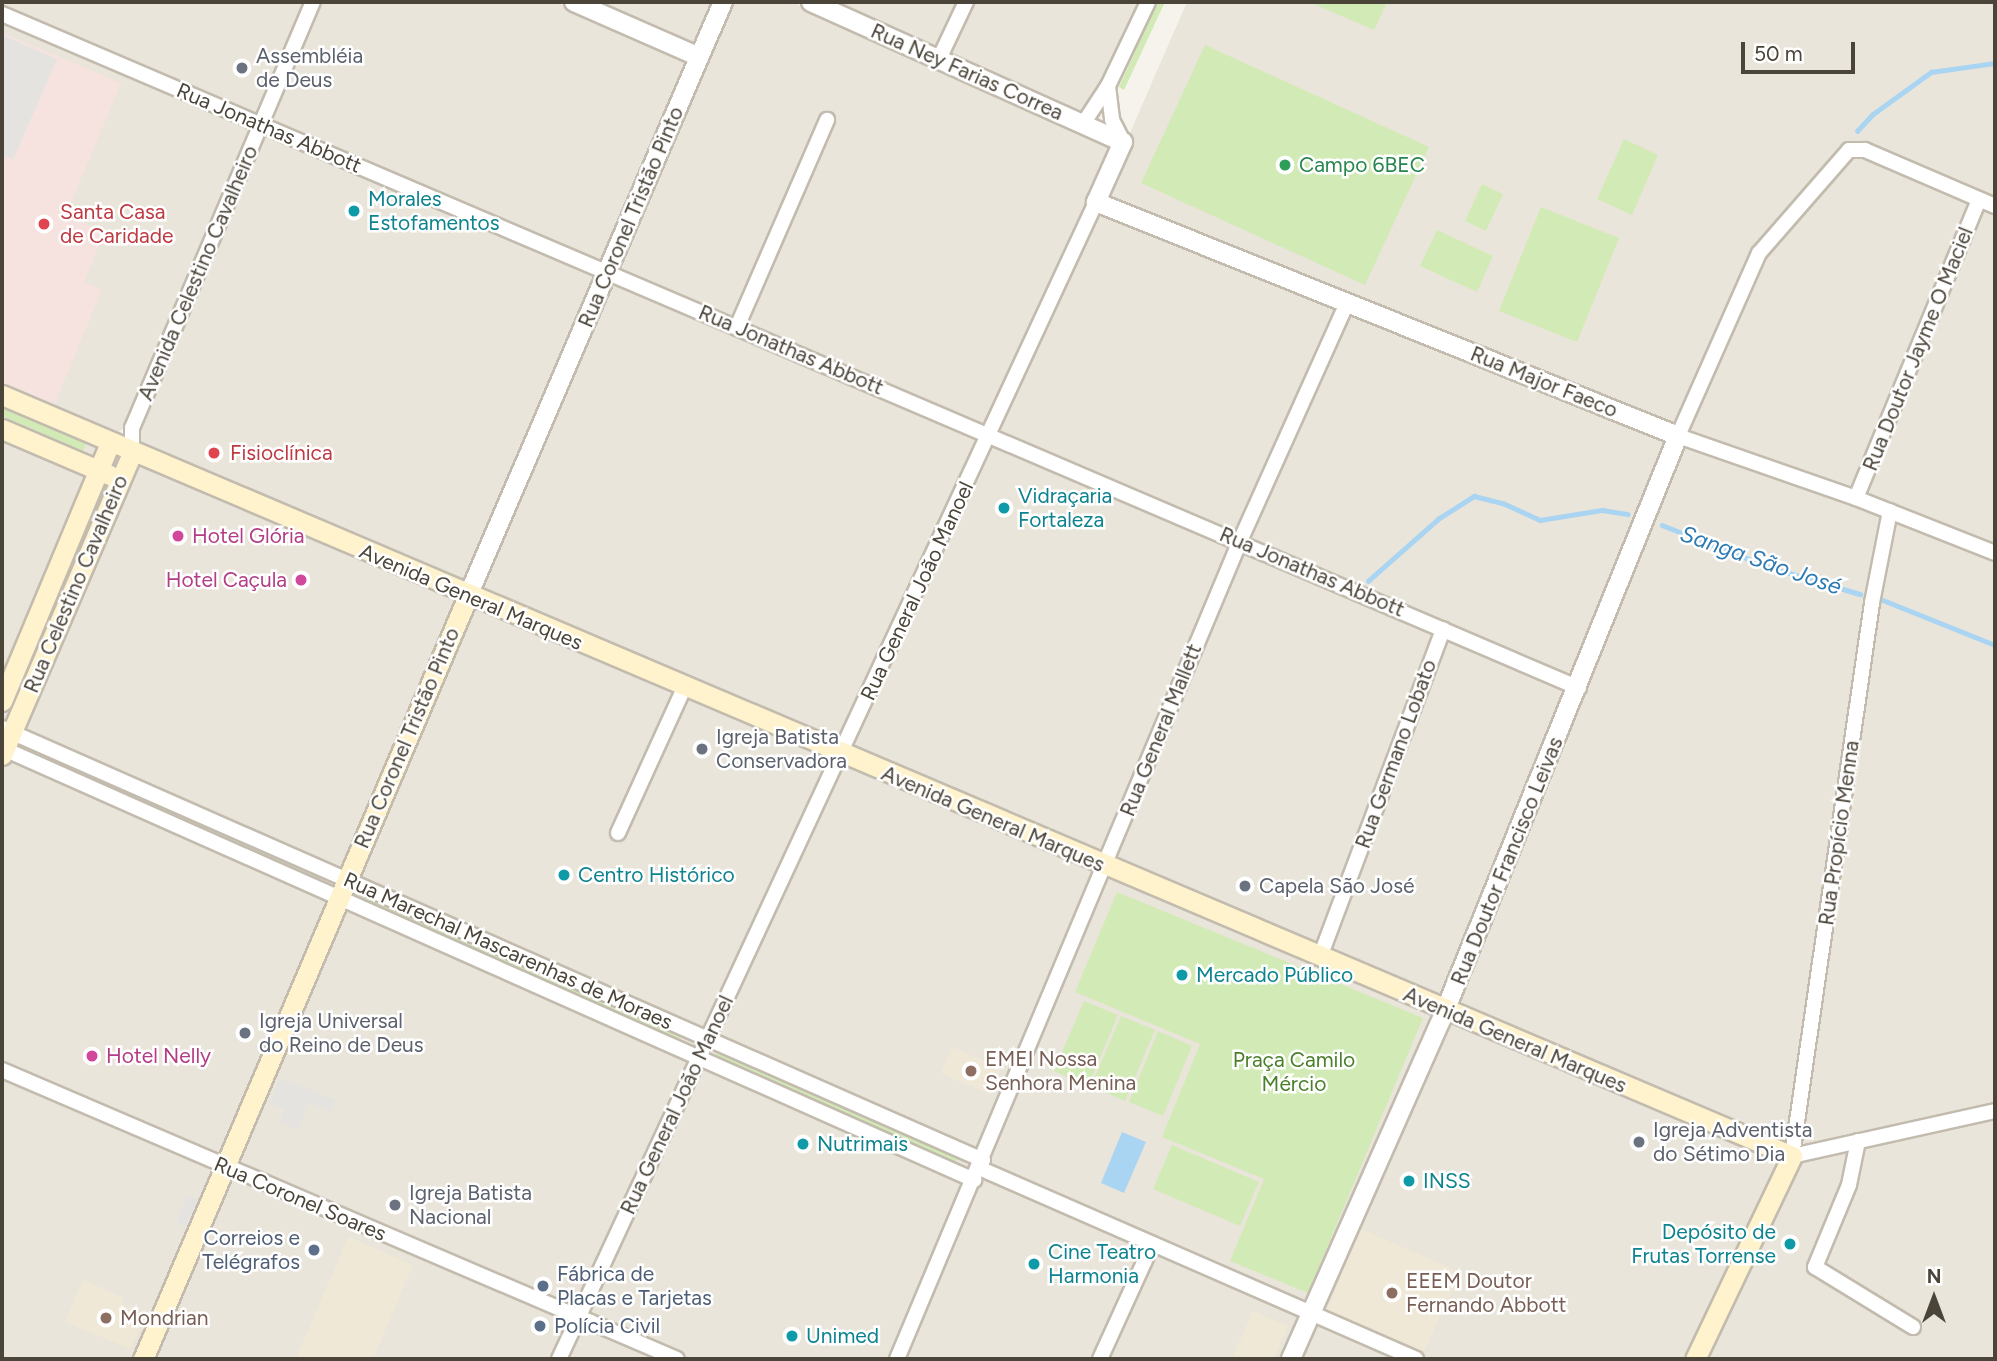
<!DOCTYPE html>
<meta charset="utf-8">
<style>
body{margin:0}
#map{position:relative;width:1997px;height:1361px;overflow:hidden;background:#f6f3ec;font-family:Figtree,sans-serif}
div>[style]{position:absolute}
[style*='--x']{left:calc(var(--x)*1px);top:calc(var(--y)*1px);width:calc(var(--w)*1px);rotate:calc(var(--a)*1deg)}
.residential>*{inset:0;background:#eae5da}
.education>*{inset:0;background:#efe8d6}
.medical>*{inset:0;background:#f6e3e0}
.green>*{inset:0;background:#d2eab5}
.parking>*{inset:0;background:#e5e3e0}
.water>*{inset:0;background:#a9d4f2}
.stream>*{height:4.5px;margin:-2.25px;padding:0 2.25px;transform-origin:2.25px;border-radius:2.25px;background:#a9d4f2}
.roads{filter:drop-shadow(2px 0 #c2bbae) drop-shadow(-2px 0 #c2bbae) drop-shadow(0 2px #c2bbae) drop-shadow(0 -2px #c2bbae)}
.minor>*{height:14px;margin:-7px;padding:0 7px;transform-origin:7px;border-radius:7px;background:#fff}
.tertiary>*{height:18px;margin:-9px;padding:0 9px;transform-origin:9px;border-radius:9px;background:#fff}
.secondary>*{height:19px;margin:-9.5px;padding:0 9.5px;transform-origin:9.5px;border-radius:9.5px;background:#fff3cd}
.dots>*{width:19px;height:19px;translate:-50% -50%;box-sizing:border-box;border:4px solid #fff;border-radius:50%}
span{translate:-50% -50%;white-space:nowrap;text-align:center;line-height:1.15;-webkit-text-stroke:5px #fff;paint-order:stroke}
.worship-label{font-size:21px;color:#5b616d}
.left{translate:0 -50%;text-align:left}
.street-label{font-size:21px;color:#4b4439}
.leisure-label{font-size:21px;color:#27864d}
.culture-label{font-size:21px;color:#0d838f}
.right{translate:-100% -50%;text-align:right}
.health-label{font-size:21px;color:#be3a42}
.hotel-label{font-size:21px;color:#b23c85}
.education-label{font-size:21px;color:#785e54}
.park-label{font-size:21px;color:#4a7f2a}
.service-label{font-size:21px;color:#4e5e75}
.water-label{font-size:23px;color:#2e7ab2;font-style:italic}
.frame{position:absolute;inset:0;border:4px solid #4b4439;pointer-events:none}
.north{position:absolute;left:1899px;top:1263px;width:70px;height:70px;-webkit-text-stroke:5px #fff;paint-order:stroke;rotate:0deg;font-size:19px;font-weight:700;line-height:28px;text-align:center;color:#4b4439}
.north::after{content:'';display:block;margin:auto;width:24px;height:32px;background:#4b4439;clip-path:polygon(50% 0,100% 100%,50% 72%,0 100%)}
.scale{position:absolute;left:1741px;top:42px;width:114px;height:32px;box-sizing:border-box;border:4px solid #4b4439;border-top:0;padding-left:9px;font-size:21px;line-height:24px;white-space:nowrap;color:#4b4439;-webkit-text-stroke:5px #fff;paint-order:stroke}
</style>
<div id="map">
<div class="residential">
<div style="clip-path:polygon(2px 2px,307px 2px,259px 119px,2px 9px)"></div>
<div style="clip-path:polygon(318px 2px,556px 2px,688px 62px,602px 264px,268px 123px)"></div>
<div style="clip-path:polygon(592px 2px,715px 2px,694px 48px)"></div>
<div style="clip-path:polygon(732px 2px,792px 2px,1114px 145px,1089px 206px,987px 428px,616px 271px)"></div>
<div style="clip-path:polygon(829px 2px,960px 2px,937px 51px)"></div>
<div style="clip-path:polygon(971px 2px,1143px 2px,1103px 84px,1082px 115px,946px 54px)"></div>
<div style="clip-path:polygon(1187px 2px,1995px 2px,1995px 202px,1847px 146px,1755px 249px,1677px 426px,1107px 198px,1131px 144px,1129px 135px)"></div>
<div style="clip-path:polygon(2px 20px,256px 127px,129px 425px,112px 436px,2px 389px)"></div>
<div style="clip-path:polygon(264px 131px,598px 273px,464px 586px,137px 446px,137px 430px)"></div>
<div style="clip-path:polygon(1849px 150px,1995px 206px,1995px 553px,1678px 436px,1759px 253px)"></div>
<div style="clip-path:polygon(1098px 211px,1339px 307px,1237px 534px,996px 431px)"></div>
<div style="clip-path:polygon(612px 279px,983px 436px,839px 746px,478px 591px)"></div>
<div style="clip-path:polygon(1348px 311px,1668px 439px,1573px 680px,1246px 538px)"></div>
<div style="clip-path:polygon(2px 395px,1792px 1156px,1695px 1359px,2px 1359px)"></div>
<div style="clip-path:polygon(992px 440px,1233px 543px,1103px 857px,848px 749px)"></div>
<div style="clip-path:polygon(1684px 443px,1885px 514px,1788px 1146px,1455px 1006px)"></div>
<div style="clip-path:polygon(1893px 519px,1995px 557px,1995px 1107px,1799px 1150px,1877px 598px)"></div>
<div style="clip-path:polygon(1242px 547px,1437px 631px,1318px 948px,1112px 861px)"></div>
<div style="clip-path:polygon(1446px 635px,1569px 689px,1441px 1001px,1327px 953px)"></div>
<div style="clip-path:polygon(1995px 1116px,1995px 1359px,1703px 1359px,1799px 1159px,1852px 1147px,1845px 1184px,1820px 1265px,1861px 1144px)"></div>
</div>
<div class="education">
<div style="clip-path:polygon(952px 1047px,1001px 1068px,990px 1094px,941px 1073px)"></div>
<div style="clip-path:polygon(1361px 1229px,1460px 1272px,1422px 1356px,1325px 1315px)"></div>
<div style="clip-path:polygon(348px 1237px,413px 1265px,373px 1359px,296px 1359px)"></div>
<div style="clip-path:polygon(83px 1280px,124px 1298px,122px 1304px,146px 1314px,131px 1349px,65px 1322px)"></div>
<div style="clip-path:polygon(1253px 1311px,1288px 1326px,1273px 1359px,1232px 1359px)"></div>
</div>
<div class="medical">
<div style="clip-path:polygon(2px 33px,121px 83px,66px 215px,105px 232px,84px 282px,102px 290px,54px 405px,2px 383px)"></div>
</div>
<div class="green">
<div style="clip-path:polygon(1158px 2px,1165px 2px,1124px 90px,1119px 87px)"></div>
<div style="clip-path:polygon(1309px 2px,1387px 2px,1374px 30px)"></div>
<div style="clip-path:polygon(1205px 45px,1429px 147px,1365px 285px,1141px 183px)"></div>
<div style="clip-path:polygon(1624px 139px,1658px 155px,1632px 215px,1597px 199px)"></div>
<div style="clip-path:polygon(1482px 184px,1503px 194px,1486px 231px,1465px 221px)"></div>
<div style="clip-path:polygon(1541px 207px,1619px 238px,1577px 342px,1499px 311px)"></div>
<div style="clip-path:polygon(1437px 230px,1493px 256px,1477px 292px,1420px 266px)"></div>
<div style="clip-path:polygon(2px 404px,88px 440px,83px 451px,2px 416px)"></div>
<div style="clip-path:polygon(103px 482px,108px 485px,12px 710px,7px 708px)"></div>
<div style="clip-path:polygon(27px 746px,321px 878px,319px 884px,25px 752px)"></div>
<div style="clip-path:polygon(1117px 892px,1423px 1018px,1308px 1293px,1230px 1261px,1264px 1179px,1162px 1137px,1200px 1044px,1075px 992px)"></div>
<div style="clip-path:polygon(362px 895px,682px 1035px,679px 1041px,359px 900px)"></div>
<div style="clip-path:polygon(1084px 1001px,1118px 1015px,1088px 1086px,1054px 1071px)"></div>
<div style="clip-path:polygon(1121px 1016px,1155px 1030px,1125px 1101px,1091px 1086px)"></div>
<div style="clip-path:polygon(1158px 1031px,1192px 1046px,1163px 1116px,1129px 1102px)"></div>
<div style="clip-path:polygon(719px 1050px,958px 1157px,954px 1164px,715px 1058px)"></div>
<div style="clip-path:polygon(1172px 1145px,1259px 1182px,1240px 1226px,1153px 1189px)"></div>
</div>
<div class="parking">
<div style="clip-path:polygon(2px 35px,57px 59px,13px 160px,2px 155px)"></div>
<div style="clip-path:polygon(280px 1078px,336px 1100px,331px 1112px,309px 1103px,298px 1130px,280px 1122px,285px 1110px,270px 1104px)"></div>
<div style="clip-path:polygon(187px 1195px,199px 1200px,188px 1227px,176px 1222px)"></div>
</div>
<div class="water">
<div style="clip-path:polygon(1122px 1132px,1146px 1142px,1124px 1193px,1101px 1183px)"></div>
</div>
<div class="stream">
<div style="--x:1857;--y:131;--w:23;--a:-47"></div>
<div style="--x:1873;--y:114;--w:72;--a:-35.9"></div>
<div style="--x:1931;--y:72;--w:65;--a:-8"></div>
<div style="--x:1662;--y:525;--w:118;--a:21.4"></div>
<div style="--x:1772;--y:568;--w:92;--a:16.5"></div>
<div style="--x:1368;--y:581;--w:94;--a:-41.5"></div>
<div style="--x:1438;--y:519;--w:43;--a:-32.6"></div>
<div style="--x:1474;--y:496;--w:30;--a:14"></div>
<div style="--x:1503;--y:503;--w:41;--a:24.7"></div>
<div style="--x:1540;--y:520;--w:63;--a:-9.2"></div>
<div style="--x:1602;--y:510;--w:26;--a:9"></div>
<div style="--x:1883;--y:600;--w:121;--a:21.9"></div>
</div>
<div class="roads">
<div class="minor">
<div style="--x:2;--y:14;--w:1715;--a:23.14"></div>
<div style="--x:939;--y:59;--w:63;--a:-64.7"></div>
<div style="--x:1108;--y:86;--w:34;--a:83"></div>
<div style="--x:1112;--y:120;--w:25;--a:63"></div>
<div style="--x:1083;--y:124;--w:45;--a:-56.7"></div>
<div style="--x:1108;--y:86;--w:93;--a:-64.5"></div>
<div style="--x:1995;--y:206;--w:142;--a:-156.7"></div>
<div style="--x:1865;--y:150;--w:16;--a:180"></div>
<div style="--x:1849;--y:150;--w:137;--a:131.1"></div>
<div style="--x:1759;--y:253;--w:200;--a:113.9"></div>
<div style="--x:1678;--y:436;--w:188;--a:19.2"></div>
<div style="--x:1856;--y:498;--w:149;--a:21.6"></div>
<div style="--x:737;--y:327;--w:226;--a:-66.5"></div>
<div style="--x:132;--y:453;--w:25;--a:-90"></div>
<div style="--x:132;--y:428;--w:463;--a:-67"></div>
<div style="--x:1856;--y:498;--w:323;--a:-67.6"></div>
<div style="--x:1890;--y:511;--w:94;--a:101.1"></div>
<div style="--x:1872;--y:603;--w:559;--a:98.23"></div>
<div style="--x:1792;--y:1156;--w:208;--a:-12.5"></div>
<div style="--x:2;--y:728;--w:1072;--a:23.77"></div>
<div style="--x:2;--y:748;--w:1064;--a:23.96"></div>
<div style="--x:618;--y:833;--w:159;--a:-65.5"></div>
<div style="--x:1320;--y:957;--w:350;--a:-69.4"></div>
<div style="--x:2;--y:1070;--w:734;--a:23.18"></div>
<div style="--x:1858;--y:1141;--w:45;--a:101.6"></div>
<div style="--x:1849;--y:1185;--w:89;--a:112.5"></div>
<div style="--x:1815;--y:1267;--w:115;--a:31.5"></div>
<div style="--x:979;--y:1168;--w:477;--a:23.6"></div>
<div style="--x:559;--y:1359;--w:1276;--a:-65.1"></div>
<div style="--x:897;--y:1359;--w:887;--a:-67.25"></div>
<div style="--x:1240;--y:541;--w:261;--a:-65.8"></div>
<div style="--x:1100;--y:1359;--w:125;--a:-65.5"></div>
</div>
<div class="tertiary">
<div style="--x:574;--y:2;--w:137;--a:23.7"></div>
<div style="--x:811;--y:2;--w:342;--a:24.2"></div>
<div style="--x:1123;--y:142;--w:66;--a:114.2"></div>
<div style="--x:1096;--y:202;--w:627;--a:21.9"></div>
<div style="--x:1678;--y:436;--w:620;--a:112.06"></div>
<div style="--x:1445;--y:1011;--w:381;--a:113.9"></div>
<div style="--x:468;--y:596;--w:646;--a:-66.77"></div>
</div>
<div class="secondary">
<div style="--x:2;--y:395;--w:1945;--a:23.03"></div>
<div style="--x:1792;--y:1156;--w:225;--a:115.5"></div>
<div style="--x:2;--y:429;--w:117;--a:23.1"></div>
<div style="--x:2;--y:701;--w:280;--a:-67.3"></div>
<div style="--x:2;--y:755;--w:329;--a:-66.7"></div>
<div style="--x:143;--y:1359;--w:829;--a:-66.93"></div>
</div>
</div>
<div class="dots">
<div style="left:242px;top:68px;background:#6b7280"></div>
<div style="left:1285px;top:165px;background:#2e9e5b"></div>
<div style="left:354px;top:211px;background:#0f9aa8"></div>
<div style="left:44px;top:224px;background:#e0444e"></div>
<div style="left:214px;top:453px;background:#e0444e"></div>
<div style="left:1004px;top:508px;background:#0f9aa8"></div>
<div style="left:178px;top:536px;background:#d1479c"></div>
<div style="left:301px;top:580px;background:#d1479c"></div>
<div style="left:702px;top:749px;background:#6b7280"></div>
<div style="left:564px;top:875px;background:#0f9aa8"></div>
<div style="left:1245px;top:886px;background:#6b7280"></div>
<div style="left:1182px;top:975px;background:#0f9aa8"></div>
<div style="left:245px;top:1033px;background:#6b7280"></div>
<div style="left:92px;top:1056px;background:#d1479c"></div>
<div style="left:971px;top:1071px;background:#8d6e63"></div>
<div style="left:1639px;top:1142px;background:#6b7280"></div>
<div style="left:803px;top:1144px;background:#0f9aa8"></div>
<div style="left:1409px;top:1181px;background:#0f9aa8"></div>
<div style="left:395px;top:1205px;background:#6b7280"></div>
<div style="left:1790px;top:1244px;background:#0f9aa8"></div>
<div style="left:314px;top:1250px;background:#5c6f8a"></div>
<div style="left:1034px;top:1264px;background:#0f9aa8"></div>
<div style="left:543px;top:1286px;background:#5c6f8a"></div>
<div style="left:1392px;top:1293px;background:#8d6e63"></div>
<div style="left:106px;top:1318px;background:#8d6e63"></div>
<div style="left:540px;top:1326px;background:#5c6f8a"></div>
<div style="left:792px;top:1336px;background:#0f9aa8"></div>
</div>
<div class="worship-label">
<span class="left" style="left:256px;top:68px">Assembléia<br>de Deus</span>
<span class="left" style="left:716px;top:749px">Igreja Batista<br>Conservadora</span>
<span class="left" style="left:1259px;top:886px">Capela São José</span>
<span class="left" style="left:259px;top:1033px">Igreja Universal<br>do Reino de Deus</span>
<span class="left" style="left:1653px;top:1142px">Igreja Adventista<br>do Sétimo Dia</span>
<span class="left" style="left:409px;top:1205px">Igreja Batista<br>Nacional</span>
</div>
<div class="street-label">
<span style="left:967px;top:72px;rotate:24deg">Rua Ney Farias Correa</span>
<span style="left:269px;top:128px;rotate:23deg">Rua Jonathas Abbott</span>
<span style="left:631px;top:217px;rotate:-67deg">Rua Coronel Tristão Pinto</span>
<span style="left:198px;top:273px;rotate:-67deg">Avenida Celestino Cavalheiro</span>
<span style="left:1918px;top:349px;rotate:-68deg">Rua Doutor Jayme O Maciel</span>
<span style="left:791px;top:350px;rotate:23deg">Rua Jonathas Abbott</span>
<span style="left:1544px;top:382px;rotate:22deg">Rua Major Faeco</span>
<span style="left:1312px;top:572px;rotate:23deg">Rua Jonathas Abbott</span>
<span style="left:76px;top:584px;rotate:-67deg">Rua Celestino Cavalheiro</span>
<span style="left:917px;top:591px;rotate:-65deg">Rua General João Manoel</span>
<span style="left:471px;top:597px;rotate:23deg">Avenida General Marques</span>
<span style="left:1161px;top:730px;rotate:-68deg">Rua General Mallett</span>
<span style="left:407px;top:738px;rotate:-67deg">Rua Coronel Tristão Pinto</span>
<span style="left:1396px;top:754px;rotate:-70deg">Rua Germano Lobato</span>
<span style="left:993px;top:819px;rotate:23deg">Avenida General Marques</span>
<span style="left:1839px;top:833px;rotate:-82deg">Rua Propício Menna</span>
<span style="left:1507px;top:861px;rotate:-68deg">Rua Doutor Francisco Leivas</span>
<span style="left:508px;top:951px;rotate:24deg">Rua Marechal Mascarenhas de Moraes</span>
<span style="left:1515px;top:1040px;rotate:23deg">Avenida General Marques</span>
<span style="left:677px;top:1105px;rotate:-65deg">Rua General João Manoel</span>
<span style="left:300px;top:1199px;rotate:23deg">Rua Coronel Soares</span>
</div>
<div class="leisure-label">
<span class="left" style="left:1299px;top:165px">Campo 6BEC</span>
</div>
<div class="culture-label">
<span class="left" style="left:368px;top:211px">Morales<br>Estofamentos</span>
<span class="left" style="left:1018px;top:508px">Vidraçaria<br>Fortaleza</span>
<span class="left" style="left:578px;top:875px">Centro Histórico</span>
<span class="left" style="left:1196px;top:975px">Mercado Público</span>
<span class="left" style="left:817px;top:1144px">Nutrimais</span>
<span class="left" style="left:1423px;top:1181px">INSS</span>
<span class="right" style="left:1776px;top:1244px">Depósito de<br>Frutas Torrense</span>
<span class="left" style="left:1048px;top:1264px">Cine Teatro<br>Harmonia</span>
<span class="left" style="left:806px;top:1336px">Unimed</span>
</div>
<div class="health-label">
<span class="left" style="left:60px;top:224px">Santa Casa<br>de Caridade</span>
<span class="left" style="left:230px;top:453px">Fisioclínica</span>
</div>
<div class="hotel-label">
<span class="left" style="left:192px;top:536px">Hotel Glória</span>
<span class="right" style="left:287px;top:580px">Hotel Caçula</span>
<span class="left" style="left:106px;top:1056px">Hotel Nelly</span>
</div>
<div class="education-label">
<span class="left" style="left:985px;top:1071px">EMEI Nossa<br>Senhora Menina</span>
<span class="left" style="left:1406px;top:1293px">EEEM Doutor<br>Fernando Abbott</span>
<span class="left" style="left:120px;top:1318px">Mondrian</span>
</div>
<div class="park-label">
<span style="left:1294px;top:1072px">Praça Camilo<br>Mércio</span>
</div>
<div class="service-label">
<span class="right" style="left:300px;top:1250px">Correios e<br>Telégrafos</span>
<span class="left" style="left:557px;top:1286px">Fábrica de<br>Placas e Tarjetas</span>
<span class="left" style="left:554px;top:1326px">Polícia Civil</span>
</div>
<div class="water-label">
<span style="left:1761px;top:560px;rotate:19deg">Sanga São José</span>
</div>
<div class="frame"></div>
<div class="north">N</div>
<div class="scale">50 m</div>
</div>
